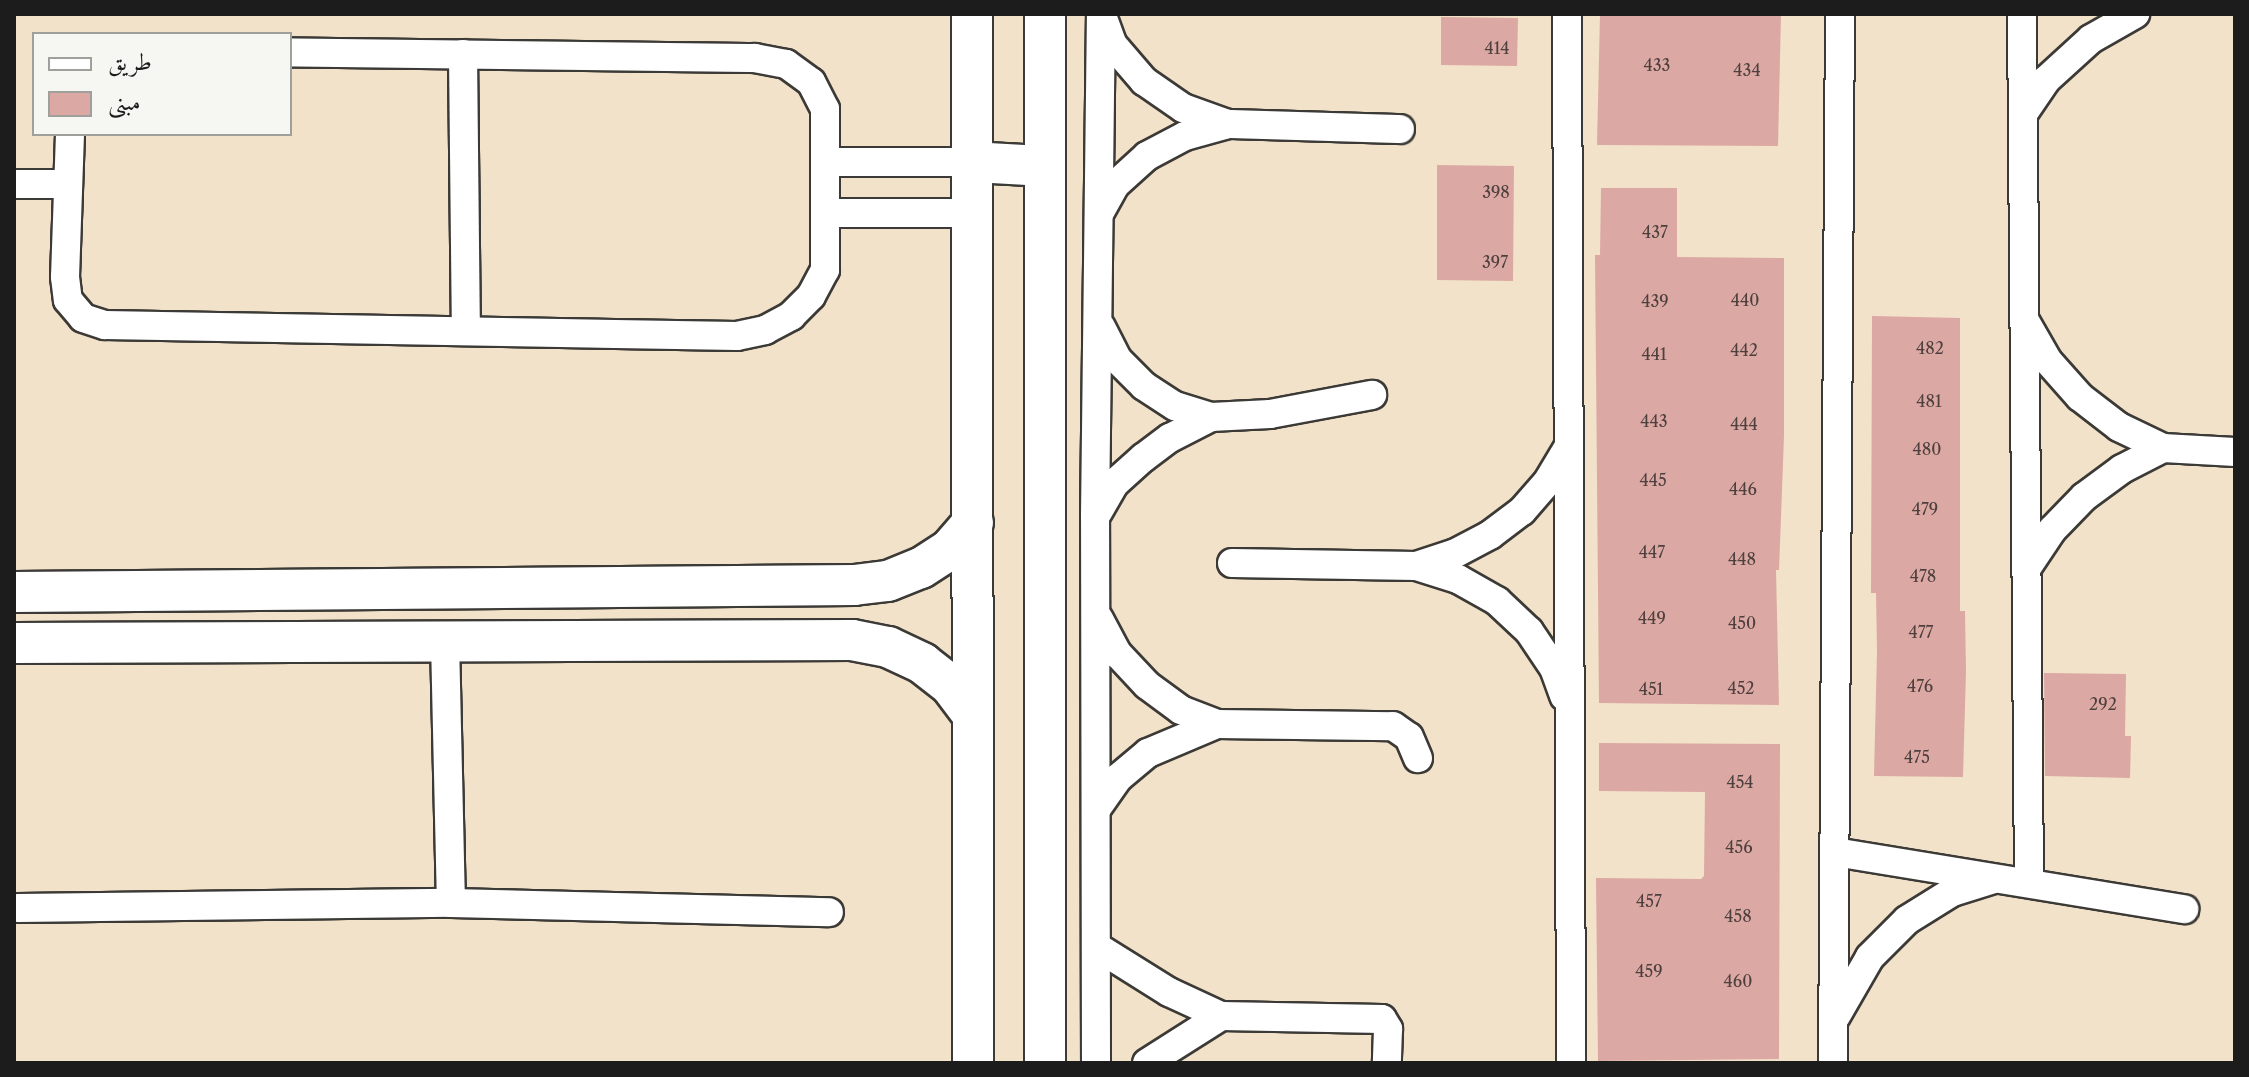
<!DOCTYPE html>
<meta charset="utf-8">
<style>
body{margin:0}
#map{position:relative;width:2249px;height:1077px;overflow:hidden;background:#f2e2c9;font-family:"Libre Caslon Text",Amiri,serif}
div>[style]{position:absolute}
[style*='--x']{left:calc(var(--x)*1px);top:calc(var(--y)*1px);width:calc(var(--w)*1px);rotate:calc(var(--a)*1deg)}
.building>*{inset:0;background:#dca8a3}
.roads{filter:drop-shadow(2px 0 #3c3a36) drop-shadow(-2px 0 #3c3a36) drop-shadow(0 2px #3c3a36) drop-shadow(0 -2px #3c3a36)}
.street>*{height:28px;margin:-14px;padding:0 14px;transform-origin:14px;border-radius:14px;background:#fff}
.secondary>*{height:40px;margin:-20px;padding:0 20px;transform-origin:20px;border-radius:20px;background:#fff}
span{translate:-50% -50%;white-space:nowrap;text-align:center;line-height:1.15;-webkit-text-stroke:6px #f6f6f2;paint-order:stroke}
.number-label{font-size:16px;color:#4c3f3e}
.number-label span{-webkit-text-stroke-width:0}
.frame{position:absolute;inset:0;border:16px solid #1c1c1c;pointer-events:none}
.legend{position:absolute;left:32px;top:32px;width:260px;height:104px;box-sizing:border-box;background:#f6f6f2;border:2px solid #9f9f9c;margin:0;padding:10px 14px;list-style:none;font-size:24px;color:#1c1c1c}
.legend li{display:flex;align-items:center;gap:16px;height:40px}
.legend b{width:40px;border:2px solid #9f9f9c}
</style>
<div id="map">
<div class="building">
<div style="clip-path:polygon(1600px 14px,1781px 14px,1778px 146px,1597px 145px)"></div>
<div style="clip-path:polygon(1441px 17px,1518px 18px,1517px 66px,1441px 65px)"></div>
<div style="clip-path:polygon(1437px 165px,1514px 166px,1513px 281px,1437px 280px)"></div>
<div style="clip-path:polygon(1601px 188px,1677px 188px,1677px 257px,1784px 258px,1784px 436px,1779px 570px,1776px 570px,1779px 705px,1599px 703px,1595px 255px,1600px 255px)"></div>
<div style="clip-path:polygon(1872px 316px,1960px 318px,1960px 611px,1965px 611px,1966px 671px,1963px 777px,1874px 776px,1877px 651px,1876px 593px,1871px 593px)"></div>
<div style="clip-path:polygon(2044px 673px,2126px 674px,2125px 736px,2131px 736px,2130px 778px,2045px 776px)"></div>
<div style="clip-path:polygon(1599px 743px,1780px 744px,1779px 1059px,1598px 1061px,1596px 878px,1701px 879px,1704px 876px,1705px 792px,1599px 791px)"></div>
</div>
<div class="roads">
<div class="street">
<div style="--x:1567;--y:14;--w:1049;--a:89.78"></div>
<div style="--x:2022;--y:14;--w:868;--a:89.54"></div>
<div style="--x:1103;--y:18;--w:29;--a:70"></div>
<div style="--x:1113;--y:45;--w:48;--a:49.3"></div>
<div style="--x:1144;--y:81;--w:47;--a:34.7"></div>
<div style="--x:1183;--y:108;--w:48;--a:19.6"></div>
<div style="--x:1228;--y:124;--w:172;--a:1.7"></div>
<div style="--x:463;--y:54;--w:277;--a:89.4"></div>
<div style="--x:2023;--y:114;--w:41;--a:-55.9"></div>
<div style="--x:2046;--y:80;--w:61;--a:-42.3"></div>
<div style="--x:2091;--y:39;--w:51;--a:-29.6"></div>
<div style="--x:70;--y:134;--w:143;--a:92"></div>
<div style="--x:65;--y:277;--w:23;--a:83"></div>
<div style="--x:68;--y:300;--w:23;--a:50"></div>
<div style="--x:83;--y:318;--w:23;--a:18"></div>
<div style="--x:105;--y:325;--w:632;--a:1"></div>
<div style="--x:737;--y:336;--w:29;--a:-12"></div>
<div style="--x:765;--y:330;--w:30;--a:-28"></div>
<div style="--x:791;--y:316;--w:28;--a:-45"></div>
<div style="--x:811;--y:296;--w:30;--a:-62"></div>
<div style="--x:825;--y:270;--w:161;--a:-90"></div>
<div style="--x:825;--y:109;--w:30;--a:-117"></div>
<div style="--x:811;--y:82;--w:31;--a:-144"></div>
<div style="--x:786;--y:64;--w:32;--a:-169"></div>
<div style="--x:755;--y:58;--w:465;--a:-179.3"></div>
<div style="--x:825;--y:162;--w:147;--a:0"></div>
<div style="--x:14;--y:184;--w:54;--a:0"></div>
<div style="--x:1100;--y:212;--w:31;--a:-61"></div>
<div style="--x:1115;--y:185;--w:43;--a:-42.2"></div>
<div style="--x:1147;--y:156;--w:43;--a:-27.8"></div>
<div style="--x:1185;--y:136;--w:45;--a:-15.6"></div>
<div style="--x:825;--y:213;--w:147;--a:0"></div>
<div style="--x:2025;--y:321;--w:46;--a:60.1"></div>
<div style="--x:2048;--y:361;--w:48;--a:48.4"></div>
<div style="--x:2080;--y:397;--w:49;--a:37.6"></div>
<div style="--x:2119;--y:427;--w:49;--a:25.5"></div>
<div style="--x:2163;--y:448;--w:72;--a:3.2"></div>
<div style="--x:1101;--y:327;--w:36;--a:63"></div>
<div style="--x:1117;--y:359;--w:38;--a:45"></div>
<div style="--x:1144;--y:386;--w:37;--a:33"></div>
<div style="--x:1175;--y:406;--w:38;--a:17"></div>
<div style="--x:1211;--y:417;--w:59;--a:-2.9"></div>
<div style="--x:1270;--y:414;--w:104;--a:-10.6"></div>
<div style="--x:1098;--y:512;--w:34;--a:-60"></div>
<div style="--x:1115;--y:483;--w:38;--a:-42"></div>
<div style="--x:1143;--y:458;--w:34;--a:-37"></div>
<div style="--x:1170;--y:438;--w:46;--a:-27.1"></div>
<div style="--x:1232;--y:563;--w:184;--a:0.9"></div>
<div style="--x:1416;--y:566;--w:44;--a:17.2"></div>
<div style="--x:1458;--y:579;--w:45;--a:29.4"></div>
<div style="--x:1497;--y:601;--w:44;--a:43.2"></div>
<div style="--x:1529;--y:631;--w:45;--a:56"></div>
<div style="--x:1554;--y:668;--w:30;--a:70"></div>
<div style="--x:1416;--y:566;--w:40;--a:-18"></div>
<div style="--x:1454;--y:554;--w:41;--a:-27.8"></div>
<div style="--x:1490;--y:535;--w:40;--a:-37"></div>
<div style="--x:1522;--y:511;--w:40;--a:-49"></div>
<div style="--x:1548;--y:481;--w:39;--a:-59"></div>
<div style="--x:2026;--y:569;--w:47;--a:-56.3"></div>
<div style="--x:2052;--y:530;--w:46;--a:-45.9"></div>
<div style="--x:2084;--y:497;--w:47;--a:-36.4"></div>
<div style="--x:2122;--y:469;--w:46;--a:-27.1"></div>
<div style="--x:1099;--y:619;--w:40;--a:62"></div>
<div style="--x:1118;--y:654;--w:42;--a:46.9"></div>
<div style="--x:1147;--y:685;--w:42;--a:36.3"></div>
<div style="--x:1181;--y:710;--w:39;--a:21"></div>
<div style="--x:445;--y:641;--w:262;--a:88.7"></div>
<div style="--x:1097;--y:808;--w:37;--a:-55"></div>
<div style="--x:1118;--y:778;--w:39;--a:-40"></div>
<div style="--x:1148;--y:753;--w:75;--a:-22.8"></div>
<div style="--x:1217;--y:724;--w:176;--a:0.7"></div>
<div style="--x:1393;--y:726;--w:19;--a:35"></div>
<div style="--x:1409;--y:737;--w:23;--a:67"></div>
<div style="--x:1835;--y:852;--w:354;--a:9.3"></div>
<div style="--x:18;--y:908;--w:433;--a:-0.7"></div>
<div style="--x:451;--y:903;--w:378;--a:1.4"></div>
<div style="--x:1097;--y:947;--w:85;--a:32"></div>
<div style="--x:1169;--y:992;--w:57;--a:24.8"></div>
<div style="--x:1221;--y:1016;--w:161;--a:1.1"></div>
<div style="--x:1382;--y:1019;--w:12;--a:59"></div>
<div style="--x:1388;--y:1029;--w:34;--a:92"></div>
<div style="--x:1836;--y:1016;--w:68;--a:-60"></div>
<div style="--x:1870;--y:957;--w:52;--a:-45"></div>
<div style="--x:1907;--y:920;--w:53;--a:-31.9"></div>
<div style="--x:1952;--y:892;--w:41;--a:-17.1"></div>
<div style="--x:1096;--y:1063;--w:547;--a:-90.1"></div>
<div style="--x:1095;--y:516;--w:502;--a:-89.32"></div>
<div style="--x:1147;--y:1063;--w:88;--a:-32.4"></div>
<div style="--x:1833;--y:1063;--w:1049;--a:-89.62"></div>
</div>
<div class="secondary">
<div style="--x:972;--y:14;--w:1049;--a:89.95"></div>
<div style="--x:1045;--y:14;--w:1049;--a:90"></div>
<div style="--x:972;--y:162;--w:72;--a:3.2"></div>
<div style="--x:14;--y:592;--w:840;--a:-0.48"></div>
<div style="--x:854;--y:585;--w:34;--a:-7"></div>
<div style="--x:888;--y:581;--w:35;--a:-22"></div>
<div style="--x:921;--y:568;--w:35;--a:-33"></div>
<div style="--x:950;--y:549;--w:35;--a:-49"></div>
<div style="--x:14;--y:643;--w:838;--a:-0.21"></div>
<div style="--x:852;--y:640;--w:37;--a:11"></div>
<div style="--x:888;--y:647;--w:38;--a:25"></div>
<div style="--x:922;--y:663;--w:37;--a:38"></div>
<div style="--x:951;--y:686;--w:36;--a:53"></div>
</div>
</div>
<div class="number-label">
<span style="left:1497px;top:48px">414</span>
<span style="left:1657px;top:65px">433</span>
<span style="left:1747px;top:70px">434</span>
<span style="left:1496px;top:192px">398</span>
<span style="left:1655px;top:232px">437</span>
<span style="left:1495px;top:262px">397</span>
<span style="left:1745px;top:300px">440</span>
<span style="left:1655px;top:301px">439</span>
<span style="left:1930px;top:348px">482</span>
<span style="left:1744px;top:350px">442</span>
<span style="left:1654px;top:354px">441</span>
<span style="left:1929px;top:401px">481</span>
<span style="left:1654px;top:421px">443</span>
<span style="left:1744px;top:424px">444</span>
<span style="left:1927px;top:449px">480</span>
<span style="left:1653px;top:480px">445</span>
<span style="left:1743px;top:489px">446</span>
<span style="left:1925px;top:509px">479</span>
<span style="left:1652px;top:552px">447</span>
<span style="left:1742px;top:559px">448</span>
<span style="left:1923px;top:576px">478</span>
<span style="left:1652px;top:618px">449</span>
<span style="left:1742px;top:623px">450</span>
<span style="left:1921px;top:632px">477</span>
<span style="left:1920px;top:686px">476</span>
<span style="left:1741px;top:688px">452</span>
<span style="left:1651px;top:689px">451</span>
<span style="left:2103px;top:704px">292</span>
<span style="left:1917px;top:757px">475</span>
<span style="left:1740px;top:782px">454</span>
<span style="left:1739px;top:847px">456</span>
<span style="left:1649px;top:901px">457</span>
<span style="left:1738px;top:916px">458</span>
<span style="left:1649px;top:971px">459</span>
<span style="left:1738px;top:981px">460</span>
</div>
<div class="frame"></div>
<ul class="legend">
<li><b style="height:10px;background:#fff"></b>طريق</li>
<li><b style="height:22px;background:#dca8a3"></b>مبنى</li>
</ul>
</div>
